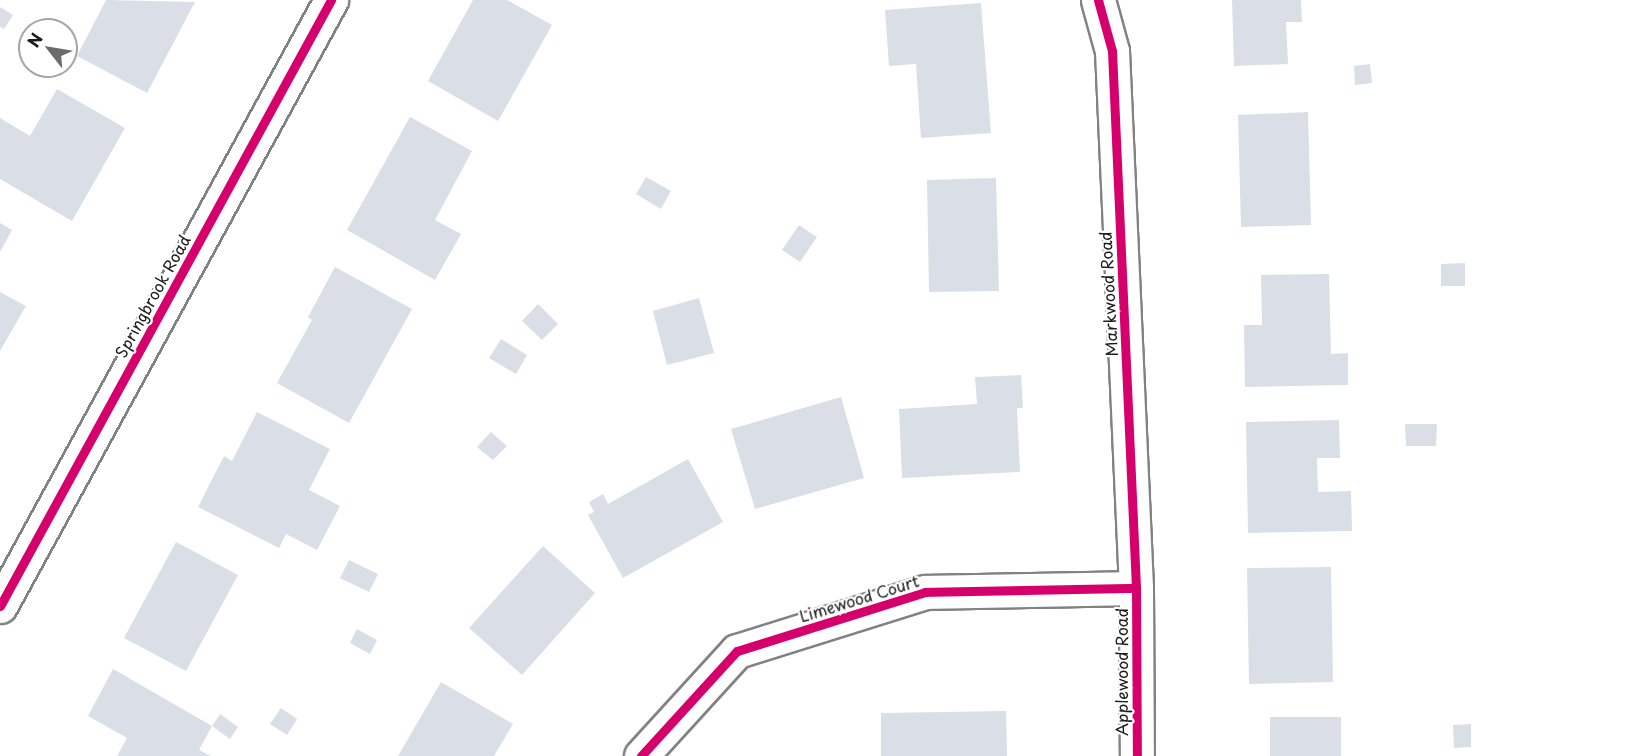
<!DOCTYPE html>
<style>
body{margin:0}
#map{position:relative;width:1633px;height:756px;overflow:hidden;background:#fff;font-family:"Playpen Sans",sans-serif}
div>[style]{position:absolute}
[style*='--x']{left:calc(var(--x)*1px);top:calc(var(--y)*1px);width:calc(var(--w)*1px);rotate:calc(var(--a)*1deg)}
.building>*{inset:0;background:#dadfe7}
.roads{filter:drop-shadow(2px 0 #828282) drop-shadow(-2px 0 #828282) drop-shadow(0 2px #828282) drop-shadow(0 -2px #828282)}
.minor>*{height:33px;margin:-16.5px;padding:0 16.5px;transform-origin:16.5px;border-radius:16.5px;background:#fff}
.cycleway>*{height:9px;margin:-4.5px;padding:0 4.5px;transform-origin:4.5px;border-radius:4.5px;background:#d6006c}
span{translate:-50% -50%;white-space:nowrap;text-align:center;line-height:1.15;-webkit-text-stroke:4.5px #fff;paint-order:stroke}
.street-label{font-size:16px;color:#1c1c1c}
.north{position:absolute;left:18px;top:18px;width:60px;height:60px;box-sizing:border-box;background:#fff;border:2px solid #a4a4a4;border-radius:50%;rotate:301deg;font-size:16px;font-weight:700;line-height:24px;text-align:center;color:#1c1c1c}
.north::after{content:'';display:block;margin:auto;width:21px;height:27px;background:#6b6b6b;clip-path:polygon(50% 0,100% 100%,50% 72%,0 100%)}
</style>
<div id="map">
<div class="building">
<div style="clip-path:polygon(106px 0,195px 2px,147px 93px,77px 56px)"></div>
<div style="clip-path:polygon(473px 0,507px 0,552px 25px,498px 121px,428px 81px)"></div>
<div style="clip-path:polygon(1232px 0,1301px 0,1302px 22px,1286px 22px,1288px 64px,1234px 66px)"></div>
<div style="clip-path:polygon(981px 3px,991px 133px,921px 138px,916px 64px,889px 66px,885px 10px)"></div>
<div style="clip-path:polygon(0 7px,13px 15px,4px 29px,0 27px)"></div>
<div style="clip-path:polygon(1370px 64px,1372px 83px,1355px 85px,1354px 66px)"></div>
<div style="clip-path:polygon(57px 89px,125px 128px,72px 221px,0 179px,0 118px,30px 136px)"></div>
<div style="clip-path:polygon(1308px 112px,1311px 225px,1241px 227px,1238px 115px)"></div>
<div style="clip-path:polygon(410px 117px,472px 151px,435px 220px,461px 234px,435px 280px,347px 230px)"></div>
<div style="clip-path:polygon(646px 177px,671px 191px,661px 209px,636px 194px)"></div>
<div style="clip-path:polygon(996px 178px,999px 291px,929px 292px,927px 180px)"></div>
<div style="clip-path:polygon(0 223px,12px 230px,0 252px)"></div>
<div style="clip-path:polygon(799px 225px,817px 237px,800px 262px,782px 250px)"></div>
<div style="clip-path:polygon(1465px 263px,1465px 286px,1441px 286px,1441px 264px)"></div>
<div style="clip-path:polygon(335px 267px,412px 309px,349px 423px,277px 383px,312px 320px,308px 317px)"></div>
<div style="clip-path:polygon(1329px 274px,1331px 354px,1348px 353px,1348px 385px,1245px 387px,1244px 325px,1262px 325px,1261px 275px)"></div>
<div style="clip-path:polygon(0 292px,26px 306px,0 351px)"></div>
<div style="clip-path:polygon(699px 298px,714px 353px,667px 365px,653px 311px)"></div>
<div style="clip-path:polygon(538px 304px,558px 324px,542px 340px,522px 321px)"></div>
<div style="clip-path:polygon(501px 339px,527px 355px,516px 374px,489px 358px)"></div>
<div style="clip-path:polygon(1021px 375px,1023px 408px,1017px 408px,1020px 472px,902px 478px,899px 409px,977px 404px,975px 377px)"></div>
<div style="clip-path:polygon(841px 397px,864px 478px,755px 509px,731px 429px)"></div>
<div style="clip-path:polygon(257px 412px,330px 449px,309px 490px,340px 506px,317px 550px,286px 534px,279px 548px,198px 507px,224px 456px,232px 461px)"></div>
<div style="clip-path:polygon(1339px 420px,1340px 458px,1317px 458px,1318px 492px,1351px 491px,1352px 531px,1248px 533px,1246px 422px)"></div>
<div style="clip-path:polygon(1405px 424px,1437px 424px,1436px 446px,1406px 446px)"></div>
<div style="clip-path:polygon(491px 432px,507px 446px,493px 460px,477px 447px)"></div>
<div style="clip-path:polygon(688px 459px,723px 522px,623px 578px,588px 515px,594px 512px,589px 502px,603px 494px,608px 504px)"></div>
<div style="clip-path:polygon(176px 542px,238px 575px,186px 671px,124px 638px)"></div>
<div style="clip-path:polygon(543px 546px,595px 593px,522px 675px,469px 628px)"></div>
<div style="clip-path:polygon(349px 560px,378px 574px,369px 592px,340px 578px)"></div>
<div style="clip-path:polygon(1331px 567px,1333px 682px,1249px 684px,1247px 568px)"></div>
<div style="clip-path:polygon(357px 629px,377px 640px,370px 654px,350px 643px)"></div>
<div style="clip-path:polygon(113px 669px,212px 726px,220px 714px,238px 727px,230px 739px,212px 726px,199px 750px,211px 756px,117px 756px,127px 738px,88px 716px)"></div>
<div style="clip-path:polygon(441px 682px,513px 724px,494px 756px,398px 756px)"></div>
<div style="clip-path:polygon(281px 708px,297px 719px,287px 735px,270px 724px)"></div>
<div style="clip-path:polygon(1006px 711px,1007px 756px,881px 756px,881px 713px)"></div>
<div style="clip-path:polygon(1270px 717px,1341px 717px,1341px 756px,1270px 756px)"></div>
<div style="clip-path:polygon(1471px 724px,1471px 747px,1454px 748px,1453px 725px)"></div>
</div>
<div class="roads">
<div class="minor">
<div style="--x:1098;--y:0;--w:53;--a:74.6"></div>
<div style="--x:1112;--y:51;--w:538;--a:87.44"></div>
<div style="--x:1136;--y:588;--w:168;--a:89.7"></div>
<div style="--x:0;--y:606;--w:691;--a:-61.36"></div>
<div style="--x:641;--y:756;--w:142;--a:-47.6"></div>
<div style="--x:737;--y:651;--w:197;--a:-17.4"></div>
<div style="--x:925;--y:592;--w:211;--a:-1.1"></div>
</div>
</div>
<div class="cycleway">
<div style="--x:1098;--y:0;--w:53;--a:74.6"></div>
<div style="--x:1112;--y:51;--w:538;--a:87.44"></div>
<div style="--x:1136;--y:588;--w:168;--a:89.7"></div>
<div style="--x:0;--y:606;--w:691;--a:-61.36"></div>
<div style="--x:641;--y:756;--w:142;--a:-47.6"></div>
<div style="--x:737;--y:651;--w:197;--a:-17.4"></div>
<div style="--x:925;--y:592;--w:211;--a:-1.1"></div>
</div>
<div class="street-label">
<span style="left:1108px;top:294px;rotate:-93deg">Markwood Road</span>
<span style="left:152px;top:296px;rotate:-61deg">Springbrook Road</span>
<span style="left:859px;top:598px;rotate:-17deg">Limewood Court</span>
<span style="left:1121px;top:672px;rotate:-90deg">Applewood Road</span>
</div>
<div class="north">N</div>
</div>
